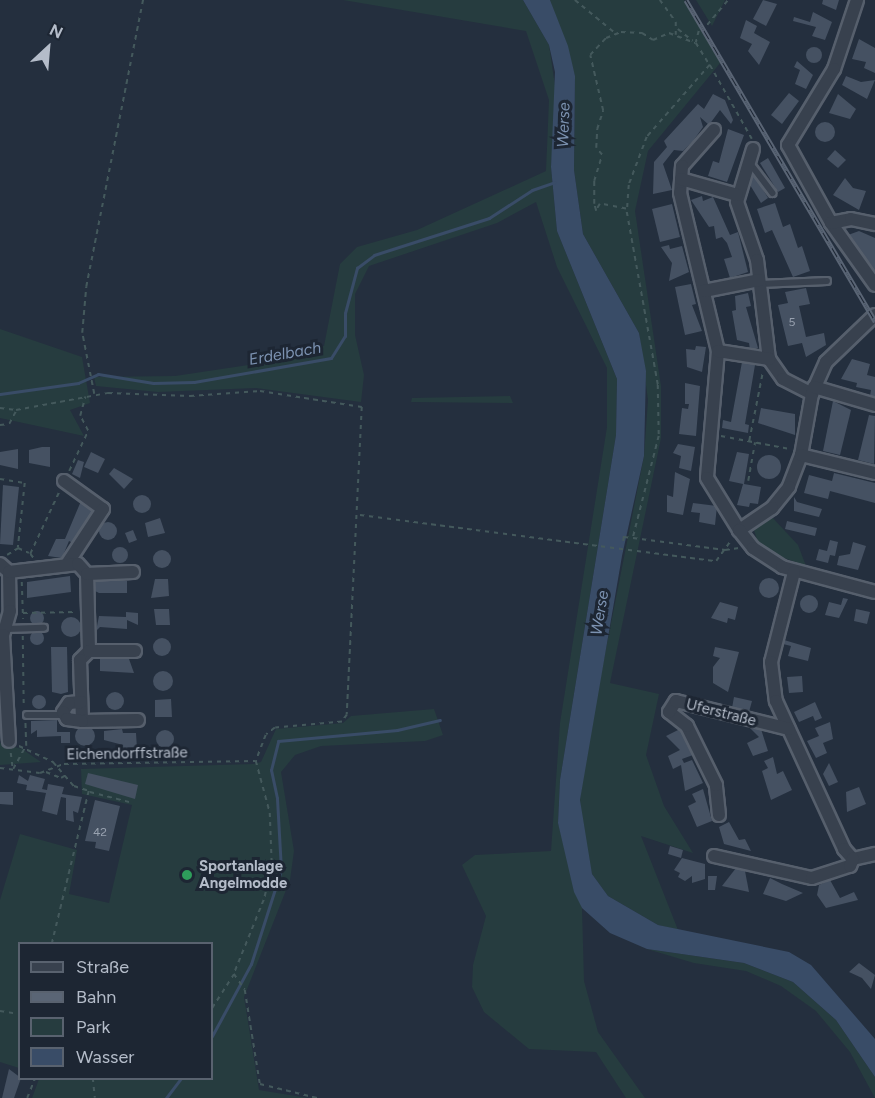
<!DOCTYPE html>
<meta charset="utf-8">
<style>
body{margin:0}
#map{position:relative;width:875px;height:1098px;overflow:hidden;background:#242f3e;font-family:Figtree,sans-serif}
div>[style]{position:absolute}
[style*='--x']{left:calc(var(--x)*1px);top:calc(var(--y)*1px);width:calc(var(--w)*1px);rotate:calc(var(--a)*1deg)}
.green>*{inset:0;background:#263c3f}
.water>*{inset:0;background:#394c67}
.stream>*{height:3px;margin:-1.5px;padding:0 1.5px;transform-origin:1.5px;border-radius:1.5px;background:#394c67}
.building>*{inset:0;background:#455162}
.round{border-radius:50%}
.path>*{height:1.5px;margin-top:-0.75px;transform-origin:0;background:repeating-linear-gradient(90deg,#44595c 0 4.5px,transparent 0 9px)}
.roads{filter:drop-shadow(2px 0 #565f6c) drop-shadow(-2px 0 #565f6c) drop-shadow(0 2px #565f6c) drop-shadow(0 -2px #565f6c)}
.service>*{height:6px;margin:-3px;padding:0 3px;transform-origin:3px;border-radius:3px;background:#38414e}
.minor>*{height:12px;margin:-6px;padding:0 6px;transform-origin:6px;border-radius:6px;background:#38414e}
.rail>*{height:5px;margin-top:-2.5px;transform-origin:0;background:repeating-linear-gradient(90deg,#1d2633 0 9px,#5a6575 0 18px);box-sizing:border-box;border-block:2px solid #5a6575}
.dots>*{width:16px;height:16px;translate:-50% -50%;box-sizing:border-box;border:3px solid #1d2633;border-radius:50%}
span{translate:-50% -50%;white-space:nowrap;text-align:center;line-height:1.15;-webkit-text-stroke:6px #1d2633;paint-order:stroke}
.number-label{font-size:12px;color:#98a1af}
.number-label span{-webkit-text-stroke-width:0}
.street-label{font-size:15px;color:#b4bcc9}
.poi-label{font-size:15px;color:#b4bcc9;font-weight:700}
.left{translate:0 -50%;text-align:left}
.water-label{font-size:16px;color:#7c92b1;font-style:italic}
.legend{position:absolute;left:18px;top:942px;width:195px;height:138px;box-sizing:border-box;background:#1d2633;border:2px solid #59626f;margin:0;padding:8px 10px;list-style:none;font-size:18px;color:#b4bcc9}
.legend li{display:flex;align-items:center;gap:12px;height:30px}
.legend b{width:30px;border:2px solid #59626f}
.north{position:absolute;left:18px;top:18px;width:60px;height:60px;-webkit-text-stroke:4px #1d2633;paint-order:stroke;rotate:26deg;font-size:16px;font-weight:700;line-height:24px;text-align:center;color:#b4bcc9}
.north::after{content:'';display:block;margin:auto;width:21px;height:27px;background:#b4bcc9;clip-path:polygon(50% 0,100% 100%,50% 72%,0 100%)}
</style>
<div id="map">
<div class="green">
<div style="clip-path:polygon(343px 0,523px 0,549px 45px,557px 99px,551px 167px,557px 231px,617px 379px,616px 435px,560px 780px,558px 823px,582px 908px,584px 981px,598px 1032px,645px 1098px,626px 1098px,596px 1052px,529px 1049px,484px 1012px,472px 987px,473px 965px,486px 916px,462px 865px,475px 855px,551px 851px,560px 723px,607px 427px,607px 368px,557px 267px,536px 202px,497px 223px,369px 266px,355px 294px,355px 335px,364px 375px,361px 402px,256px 388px,158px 392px,96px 386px,94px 377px,175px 376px,255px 364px,324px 346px,340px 264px,357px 247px,417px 230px,546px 171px,549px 100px,526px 31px)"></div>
<div style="clip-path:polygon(550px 0,684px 0,721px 62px,648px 151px,635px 211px,661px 386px,661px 438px,610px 683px,659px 694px,646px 755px,664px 806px,693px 853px,641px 836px,678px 930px,658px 925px,608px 896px,592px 874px,584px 840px,580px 800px,586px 750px,644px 456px,648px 400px,639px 333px,583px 234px,574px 170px,575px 76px)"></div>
<div style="clip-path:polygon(696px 0,725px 0,712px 26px)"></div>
<div style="clip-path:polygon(0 329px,82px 357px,90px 403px,70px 410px,84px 436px,0 418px)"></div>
<div style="clip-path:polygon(510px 396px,513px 403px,411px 402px,412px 398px)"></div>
<div style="clip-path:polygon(771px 516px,798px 545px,806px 566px,760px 549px,754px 530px)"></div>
<div style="clip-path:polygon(434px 709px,443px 735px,425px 741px,321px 746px,295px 755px,281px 772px,294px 851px,290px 880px,244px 997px,259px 1090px,308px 1098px,32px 1098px,39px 1079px,212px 1078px,212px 944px,20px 944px,19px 1068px,0 1062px,0 900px,20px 834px,77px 850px,69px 894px,109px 903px,132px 805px,82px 794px,81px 769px,253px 764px,261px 762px,276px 729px,343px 723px,351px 716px)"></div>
<div style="clip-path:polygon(0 743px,22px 749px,41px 762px,0 765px)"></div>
<div style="clip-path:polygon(647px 949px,744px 963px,793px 982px,836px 1020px,875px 1077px,875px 1098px,850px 1052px,816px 1011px,781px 986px,746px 971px,694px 963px)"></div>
</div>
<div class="water">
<div style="clip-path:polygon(523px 0,550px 0,568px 46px,575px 76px,574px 170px,583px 234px,639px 333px,646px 371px,644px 456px,622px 556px,580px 800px,592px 874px,608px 896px,658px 925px,789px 952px,811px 965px,875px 1039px,875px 1077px,836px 1020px,793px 982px,744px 963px,647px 949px,610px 933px,582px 908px,574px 892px,558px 823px,560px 780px,616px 435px,617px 379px,557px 231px,551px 167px,555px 72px,549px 45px)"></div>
</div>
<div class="stream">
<div style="--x:0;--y:394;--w:79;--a:-8"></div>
<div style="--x:78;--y:383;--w:22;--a:-24"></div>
<div style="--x:98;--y:374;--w:56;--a:9.3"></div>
<div style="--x:153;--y:383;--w:41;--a:-1.4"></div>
<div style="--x:194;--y:382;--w:139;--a:-9.9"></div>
<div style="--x:331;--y:358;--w:26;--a:-58"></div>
<div style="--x:345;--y:336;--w:23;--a:-90"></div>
<div style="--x:345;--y:313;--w:47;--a:-75.1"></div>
<div style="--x:357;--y:268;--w:21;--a:-37"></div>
<div style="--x:374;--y:255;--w:121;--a:-17.8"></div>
<div style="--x:489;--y:218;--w:51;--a:-33.1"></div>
<div style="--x:532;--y:190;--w:24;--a:-19"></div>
<div style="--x:212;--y:1036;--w:82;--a:-61.6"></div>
<div style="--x:251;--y:964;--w:99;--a:-72.3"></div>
<div style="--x:281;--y:870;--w:72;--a:-93.2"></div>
<div style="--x:277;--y:798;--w:29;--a:-102"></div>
<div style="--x:271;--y:770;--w:30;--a:-76"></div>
<div style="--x:278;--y:741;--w:120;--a:-5.3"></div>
<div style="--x:397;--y:730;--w:44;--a:-13.1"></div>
<div style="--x:166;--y:1098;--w:25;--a:-53"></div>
</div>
<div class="building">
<div style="clip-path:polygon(763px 0,777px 4px,766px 26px,753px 19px)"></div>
<div style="clip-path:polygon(823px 0,839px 0,836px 10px,822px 4px)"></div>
<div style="clip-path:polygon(813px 12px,832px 22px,825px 40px,812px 36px,816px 27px,793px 21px,794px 17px,810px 22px)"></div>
<div style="clip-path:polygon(746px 20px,757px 26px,754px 33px,770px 42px,759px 65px,748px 51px,752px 44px,740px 38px)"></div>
<div style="clip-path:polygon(859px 39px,875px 48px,875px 73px,864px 68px,866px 62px,852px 59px)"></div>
<div class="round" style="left:806px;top:47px;width:16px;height:16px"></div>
<div style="clip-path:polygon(797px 61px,813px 75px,806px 89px,795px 84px,800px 70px,794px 67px)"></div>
<div style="clip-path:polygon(846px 76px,861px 82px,875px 80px,867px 99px,842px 85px)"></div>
<div style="clip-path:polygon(789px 93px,799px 101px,782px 124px,771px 115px)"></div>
<div style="clip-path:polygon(713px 94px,725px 100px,733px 120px,731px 124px,720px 110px,709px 125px,700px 117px,703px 127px,693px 141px,683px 151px,674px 150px,663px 164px,672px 190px,653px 194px,654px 162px,667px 147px,664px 141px,698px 104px,704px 109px)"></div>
<div style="clip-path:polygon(838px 94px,856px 109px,850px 119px,829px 113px)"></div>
<div class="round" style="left:815px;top:122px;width:20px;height:20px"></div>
<div style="clip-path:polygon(728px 129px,744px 135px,727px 182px,708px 176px,713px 161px,719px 163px)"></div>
<div style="clip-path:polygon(835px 150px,846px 160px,838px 168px,827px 159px)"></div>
<div style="clip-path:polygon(768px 158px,785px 188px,778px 192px,760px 163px)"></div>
<div style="clip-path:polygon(755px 176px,768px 198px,761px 203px,747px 180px)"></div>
<div style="clip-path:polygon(845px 178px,853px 188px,866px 191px,859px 210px,833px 195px)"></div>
<div style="clip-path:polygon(702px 196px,703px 201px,713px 197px,730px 235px,738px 232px,748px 272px,730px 278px,724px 259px,732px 257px,727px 243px,722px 237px,716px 239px,714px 226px,709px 227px,691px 200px)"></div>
<div style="clip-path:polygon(775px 203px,783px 227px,790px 224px,798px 248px,802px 246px,810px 271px,793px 277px,772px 230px,765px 233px,757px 209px)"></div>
<div style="clip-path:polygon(672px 204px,680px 237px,660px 242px,652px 209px)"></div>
<div style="clip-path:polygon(859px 231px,875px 238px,875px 270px,848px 235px)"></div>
<div style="clip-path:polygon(669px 245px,670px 249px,682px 246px,689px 272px,669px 281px,672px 263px,661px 247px)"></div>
<div style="clip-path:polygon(691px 284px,696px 304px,692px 305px,702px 331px,685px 335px,675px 287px)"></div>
<div style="clip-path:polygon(806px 288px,810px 304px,799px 306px,806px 337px,824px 333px,826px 345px,806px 357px,802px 343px,788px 346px,778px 305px,788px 303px,785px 292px)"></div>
<div style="clip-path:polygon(748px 293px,751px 306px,746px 307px,758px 348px,750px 350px,749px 343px,737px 340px,732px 311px,736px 310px,735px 296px)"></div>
<div style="clip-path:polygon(696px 346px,706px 347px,702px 372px,687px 367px,686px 349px,695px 350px)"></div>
<div style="clip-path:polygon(852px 359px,870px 364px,867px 375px,875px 377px,875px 397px,870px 396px,871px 390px,856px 387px,857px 383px,841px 379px)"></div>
<div style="clip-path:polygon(742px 362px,755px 365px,745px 424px,749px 425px,748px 433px,722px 428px,723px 420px,731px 422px)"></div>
<div style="clip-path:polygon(685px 383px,700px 386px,696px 436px,679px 434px,682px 408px,688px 409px,689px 404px,685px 404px)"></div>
<div style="clip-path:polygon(833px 401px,851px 410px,840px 455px,823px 451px)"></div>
<div style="clip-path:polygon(761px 408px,795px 414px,795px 435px,758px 423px)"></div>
<div style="clip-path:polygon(869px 415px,875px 416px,874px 464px,858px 460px)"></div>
<div style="clip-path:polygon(678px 444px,695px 447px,691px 471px,679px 468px,681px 456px,673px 453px)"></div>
<div style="clip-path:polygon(42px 447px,50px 447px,50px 467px,29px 463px,29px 450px)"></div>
<div style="clip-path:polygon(18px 449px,18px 469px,0 465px,0 452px)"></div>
<div style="clip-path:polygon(91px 452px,105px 459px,98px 473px,84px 467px)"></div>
<div style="clip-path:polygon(737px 452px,749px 454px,744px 484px,761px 487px,758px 504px,750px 503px,749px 507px,737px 505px,743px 484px,729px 481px)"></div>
<div class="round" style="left:757px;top:455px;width:24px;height:24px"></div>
<div style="clip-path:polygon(78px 460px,84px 462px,80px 478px,72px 474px)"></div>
<div style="clip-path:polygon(114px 468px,133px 479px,124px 489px,109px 474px)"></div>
<div style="clip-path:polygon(675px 472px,690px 479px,683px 515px,667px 512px,667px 495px,673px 497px)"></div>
<div style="clip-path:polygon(834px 473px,875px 483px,875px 503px,830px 491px,828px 499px,804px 493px,809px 475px,832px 481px)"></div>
<div style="clip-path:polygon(3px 485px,19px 487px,13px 545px,0 544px)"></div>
<div class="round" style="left:133px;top:495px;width:18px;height:18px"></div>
<div style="clip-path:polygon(794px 497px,797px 502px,822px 509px,819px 517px,794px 511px)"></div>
<div style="clip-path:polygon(81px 501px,94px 507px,88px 520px,73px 543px,69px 541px,62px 558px,48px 556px,56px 539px,65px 539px)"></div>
<div style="clip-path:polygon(693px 503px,717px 506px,715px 525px,699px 522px,700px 513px,691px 512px)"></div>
<div style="clip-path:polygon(160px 518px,165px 533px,148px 537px,145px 523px)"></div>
<div style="clip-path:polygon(787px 521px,817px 528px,815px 536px,785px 529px)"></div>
<div class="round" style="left:99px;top:522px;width:18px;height:18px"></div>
<div style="clip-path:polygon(133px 530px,137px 540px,129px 543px,125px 533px)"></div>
<div style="clip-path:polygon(830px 540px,838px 542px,835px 556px,830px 555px,828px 563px,816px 560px,819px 549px,827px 551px)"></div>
<div style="clip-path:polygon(853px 542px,866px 546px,858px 570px,837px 565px,839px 556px,850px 554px)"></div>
<div class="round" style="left:112px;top:547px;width:16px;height:16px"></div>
<div class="round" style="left:153px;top:550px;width:18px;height:18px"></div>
<div style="clip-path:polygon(70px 576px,71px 592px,27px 598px,27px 582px)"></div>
<div class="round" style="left:759px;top:578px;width:20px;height:20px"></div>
<div style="clip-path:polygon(155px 579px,168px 579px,169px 596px,151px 598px)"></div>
<div style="clip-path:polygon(94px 580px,127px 581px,127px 593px,99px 593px,93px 590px)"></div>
<div class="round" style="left:800px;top:595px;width:18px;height:18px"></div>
<div style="clip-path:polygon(843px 598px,848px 599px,839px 618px,825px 615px,829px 602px,841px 605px)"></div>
<div style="clip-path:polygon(720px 602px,738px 607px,735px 620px,728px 618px,727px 623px,711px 618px)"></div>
<div style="clip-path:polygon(154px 609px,169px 609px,170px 625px,156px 625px)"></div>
<div style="clip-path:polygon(856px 609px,870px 612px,867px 624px,854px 621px)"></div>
<div class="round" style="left:30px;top:611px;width:14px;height:14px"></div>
<div style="clip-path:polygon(126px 612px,138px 613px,138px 625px,127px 620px,127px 629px,100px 627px,96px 631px,99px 616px,126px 617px)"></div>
<div class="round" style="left:61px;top:617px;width:20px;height:20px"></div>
<div class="round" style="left:30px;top:631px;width:14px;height:14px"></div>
<div class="round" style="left:153px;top:638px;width:18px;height:18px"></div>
<div style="clip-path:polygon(784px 640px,811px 648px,808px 661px,788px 656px,791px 646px,783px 644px)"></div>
<div style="clip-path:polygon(51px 647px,67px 647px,68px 692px,61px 694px,52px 692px)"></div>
<div style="clip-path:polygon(715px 647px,739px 652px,728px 692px,713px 683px,713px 667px,720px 658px,713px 656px)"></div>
<div style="clip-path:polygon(100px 659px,129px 659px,134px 673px,100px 671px)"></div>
<div class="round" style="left:153px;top:671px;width:20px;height:20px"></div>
<div style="clip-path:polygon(802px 676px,803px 692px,789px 693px,787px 677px)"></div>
<div class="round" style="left:106px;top:692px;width:18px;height:18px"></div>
<div class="round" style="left:32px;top:695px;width:14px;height:14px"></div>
<div style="clip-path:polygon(734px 697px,752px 701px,749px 712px,732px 708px)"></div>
<div style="clip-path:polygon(171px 699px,172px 717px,155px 717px,155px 700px)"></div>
<div style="clip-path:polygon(815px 702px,822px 718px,815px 721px,813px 716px,799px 722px,794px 712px)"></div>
<div style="clip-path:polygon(57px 720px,57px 732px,70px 732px,70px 743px,61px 743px,61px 736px,37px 737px,37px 730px,31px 734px,31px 721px)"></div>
<div style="clip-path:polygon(830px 722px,833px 739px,823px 743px,827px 753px,816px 758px,807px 741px,819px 736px,815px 728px)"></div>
<div class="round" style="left:75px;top:726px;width:20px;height:20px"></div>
<div style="clip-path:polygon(750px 728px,761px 729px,768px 751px,753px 756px,747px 743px,759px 737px)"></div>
<div style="clip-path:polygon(122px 729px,123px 733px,136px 733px,137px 749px,123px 749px,123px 745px,104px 740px,104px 731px)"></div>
<div style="clip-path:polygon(680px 729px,693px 755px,682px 759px,684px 763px,692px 760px,703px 783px,685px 791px,681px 765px,673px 769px,668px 756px,680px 750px,666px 736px)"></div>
<div class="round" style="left:156px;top:730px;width:18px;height:18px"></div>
<div style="clip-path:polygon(773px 757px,777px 774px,783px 771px,792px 790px,771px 800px,762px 771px,768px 768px,764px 761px)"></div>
<div style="clip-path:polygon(829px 763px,838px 782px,829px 786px,823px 774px)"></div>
<div style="clip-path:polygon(88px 773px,138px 785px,135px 799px,85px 784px)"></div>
<div style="clip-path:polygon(19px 775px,28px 781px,30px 775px,45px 779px,42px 789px,47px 790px,48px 784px,64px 787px,62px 794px,82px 797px,78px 813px,73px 811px,74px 822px,66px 820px,66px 798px,61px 797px,57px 815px,42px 811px,46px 793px,26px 790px,27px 785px,17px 783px)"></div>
<div style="clip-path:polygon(859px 787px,866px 804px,847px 812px,846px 792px)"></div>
<div style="clip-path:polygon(703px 789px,712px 821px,697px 827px,688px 806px,696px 802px,692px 794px)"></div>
<div style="clip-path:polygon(0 792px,13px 792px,13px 805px,0 804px)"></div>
<div style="clip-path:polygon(95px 800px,120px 806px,109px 851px,95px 848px,96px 842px,85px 841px)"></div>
<div style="clip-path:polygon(729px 822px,739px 840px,745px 839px,751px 851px,724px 844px,719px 827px)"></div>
<div style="clip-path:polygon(670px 846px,683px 850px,681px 858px,668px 854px)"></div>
<div style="clip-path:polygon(682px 858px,705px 864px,705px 879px,692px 883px,692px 876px,685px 881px,678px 877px,680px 873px,674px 870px)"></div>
<div style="clip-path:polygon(736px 868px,745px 871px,749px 892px,722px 886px)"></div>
<div style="clip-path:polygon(708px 876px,717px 876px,715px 890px,708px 890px)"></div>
<div style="clip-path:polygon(770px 878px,782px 884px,803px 893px,786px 901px,763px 894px)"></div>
<div style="clip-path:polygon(830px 880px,840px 898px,854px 892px,858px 900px,826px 908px,817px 895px,819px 885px)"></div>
<div style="clip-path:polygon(859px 963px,875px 975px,871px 989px,862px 978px,849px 972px)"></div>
<div style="clip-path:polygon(9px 1069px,21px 1078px,14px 1098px,2px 1098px)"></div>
</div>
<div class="path">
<div style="--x:575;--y:0;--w:52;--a:39.5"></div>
<div style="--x:660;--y:0;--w:27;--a:54"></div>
<div style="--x:676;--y:22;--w:13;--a:90"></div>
<div style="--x:707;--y:25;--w:33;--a:-50"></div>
<div style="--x:678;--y:29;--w:19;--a:39"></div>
<div style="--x:699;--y:31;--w:12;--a:104"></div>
<div style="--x:696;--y:43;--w:26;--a:58"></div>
<div style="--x:710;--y:65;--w:96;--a:131.2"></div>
<div style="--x:647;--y:137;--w:51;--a:110.6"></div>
<div style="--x:629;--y:185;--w:27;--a:94"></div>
<div style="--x:627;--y:212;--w:176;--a:79.8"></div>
<div style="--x:658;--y:385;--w:51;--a:88.9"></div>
<div style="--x:659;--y:436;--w:105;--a:104.3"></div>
<div style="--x:633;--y:538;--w:93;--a:7.4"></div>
<div style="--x:725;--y:550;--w:14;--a:-8"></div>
<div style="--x:710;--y:65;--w:85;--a:60.4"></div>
<div style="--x:626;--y:209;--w:26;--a:-169"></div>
<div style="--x:600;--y:204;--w:8;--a:120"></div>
<div style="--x:596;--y:211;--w:7;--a:-106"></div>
<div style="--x:594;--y:204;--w:23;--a:-90"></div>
<div style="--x:594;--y:181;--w:27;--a:-73"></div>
<div style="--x:602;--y:155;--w:9;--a:-131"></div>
<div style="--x:596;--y:148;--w:19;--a:-87"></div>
<div style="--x:597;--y:129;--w:19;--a:-72"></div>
<div style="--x:603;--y:111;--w:57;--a:-103.1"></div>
<div style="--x:590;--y:55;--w:23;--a:-47"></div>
<div style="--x:606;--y:38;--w:16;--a:-22"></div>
<div style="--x:621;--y:32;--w:21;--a:3"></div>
<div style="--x:642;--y:33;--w:13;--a:32"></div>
<div style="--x:653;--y:40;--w:17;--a:-24"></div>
<div style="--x:669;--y:33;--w:28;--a:21"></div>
<div style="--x:94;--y:394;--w:62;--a:-101.1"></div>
<div style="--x:82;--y:333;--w:46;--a:-85"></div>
<div style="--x:86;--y:287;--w:293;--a:-78.8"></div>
<div style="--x:0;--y:408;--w:16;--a:7"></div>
<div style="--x:16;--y:410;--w:94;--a:-10.5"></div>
<div style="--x:108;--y:393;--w:82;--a:2.1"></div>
<div style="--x:190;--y:396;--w:70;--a:-4.1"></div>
<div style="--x:260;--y:391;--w:103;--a:8.9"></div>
<div style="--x:362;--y:407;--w:308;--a:92.8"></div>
<div style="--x:347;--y:715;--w:9;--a:126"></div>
<div style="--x:342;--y:722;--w:67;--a:174.9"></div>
<div style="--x:275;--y:728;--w:11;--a:142"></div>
<div style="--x:266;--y:735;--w:28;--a:111"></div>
<div style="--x:256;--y:761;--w:54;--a:74.9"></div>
<div style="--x:270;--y:813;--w:53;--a:87.8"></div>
<div style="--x:272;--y:866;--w:35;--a:103"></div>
<div style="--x:264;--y:900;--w:80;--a:112.1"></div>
<div style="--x:234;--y:974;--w:19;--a:55"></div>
<div style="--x:245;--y:990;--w:95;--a:80.9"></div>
<div style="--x:260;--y:1084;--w:59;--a:13.8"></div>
<div style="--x:0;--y:425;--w:9;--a:-6"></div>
<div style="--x:9;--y:424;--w:15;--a:-62"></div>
<div style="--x:721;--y:436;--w:70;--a:10.7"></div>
<div style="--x:749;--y:441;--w:72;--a:-78.8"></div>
<div style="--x:69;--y:471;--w:44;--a:-64.6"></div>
<div style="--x:88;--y:431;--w:17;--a:-118"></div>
<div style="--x:80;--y:416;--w:20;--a:-75"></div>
<div style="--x:0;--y:479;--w:25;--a:9"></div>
<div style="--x:25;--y:483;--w:65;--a:96.1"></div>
<div style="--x:748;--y:481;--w:39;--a:-80"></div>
<div style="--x:360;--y:515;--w:359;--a:7.4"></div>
<div style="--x:716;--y:561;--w:26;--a:-54"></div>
<div style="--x:624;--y:537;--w:8;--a:7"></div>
<div style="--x:623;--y:541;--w:7;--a:-82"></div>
<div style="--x:7;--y:555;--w:13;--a:-32"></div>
<div style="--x:18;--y:548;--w:12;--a:24"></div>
<div style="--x:33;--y:558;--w:5;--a:-127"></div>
<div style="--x:30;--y:554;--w:68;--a:-64.9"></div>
<div style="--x:22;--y:582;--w:37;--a:88"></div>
<div style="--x:23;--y:613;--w:53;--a:-1.1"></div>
<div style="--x:23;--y:636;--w:70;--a:89.2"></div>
<div style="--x:19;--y:746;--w:38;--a:25"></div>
<div style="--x:53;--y:762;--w:32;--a:49"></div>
<div style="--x:74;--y:786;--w:16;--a:18"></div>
<div style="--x:89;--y:791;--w:157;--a:103.6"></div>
<div style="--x:11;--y:753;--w:16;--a:83"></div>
<div style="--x:0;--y:768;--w:40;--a:7.1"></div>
<div style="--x:40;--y:773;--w:26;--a:-21"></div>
<div style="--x:64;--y:764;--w:191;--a:-0.9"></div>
<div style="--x:13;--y:769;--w:26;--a:-61"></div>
<div style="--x:26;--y:746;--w:23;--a:-92"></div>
<div style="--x:46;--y:772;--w:16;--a:22"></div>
<div style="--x:61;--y:778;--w:6;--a:-31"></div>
<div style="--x:90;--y:792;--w:44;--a:14.3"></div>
<div style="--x:212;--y:1008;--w:40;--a:-57.1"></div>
<div style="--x:0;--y:1011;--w:20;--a:9"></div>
<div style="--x:93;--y:1078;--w:20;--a:84"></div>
<div style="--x:27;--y:1098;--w:22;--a:-68"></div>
</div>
<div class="roads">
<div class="service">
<div style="--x:749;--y:162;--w:39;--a:53"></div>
<div style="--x:760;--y:284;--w:67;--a:-2.6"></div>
<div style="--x:6;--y:629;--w:38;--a:-2"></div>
<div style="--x:27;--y:715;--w:36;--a:0"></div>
</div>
<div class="minor">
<div style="--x:857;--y:0;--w:73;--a:108.4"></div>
<div style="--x:834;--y:69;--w:89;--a:121.2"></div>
<div style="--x:788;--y:145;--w:89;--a:61.1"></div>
<div style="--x:831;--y:223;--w:76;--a:54.6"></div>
<div style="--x:714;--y:130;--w:48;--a:131.6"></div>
<div style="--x:682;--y:166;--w:27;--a:94"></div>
<div style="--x:680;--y:193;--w:163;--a:76.5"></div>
<div style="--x:718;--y:351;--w:127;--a:95"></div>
<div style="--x:707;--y:478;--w:61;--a:58.4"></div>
<div style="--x:753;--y:149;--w:55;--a:106.8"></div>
<div style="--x:737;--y:202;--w:61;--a:71"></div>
<div style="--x:757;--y:260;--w:100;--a:83.1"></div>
<div style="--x:769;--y:359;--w:24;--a:55"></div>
<div style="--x:783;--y:379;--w:33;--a:27"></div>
<div style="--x:681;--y:179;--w:58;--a:15.9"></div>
<div style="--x:831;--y:223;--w:20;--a:-11"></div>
<div style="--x:851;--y:219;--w:25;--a:12"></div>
<div style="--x:704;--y:291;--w:56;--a:-11.3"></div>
<div style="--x:875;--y:315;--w:68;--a:136.2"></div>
<div style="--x:826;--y:362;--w:35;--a:114"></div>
<div style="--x:812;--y:394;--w:62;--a:100.2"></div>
<div style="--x:801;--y:455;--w:34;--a:111"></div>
<div style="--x:789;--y:487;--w:27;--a:129"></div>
<div style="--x:772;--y:508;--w:40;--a:146"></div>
<div style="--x:739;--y:530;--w:23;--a:52"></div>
<div style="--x:753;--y:548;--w:35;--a:33"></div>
<div style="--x:782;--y:567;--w:96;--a:15"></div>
<div style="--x:718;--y:351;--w:52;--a:8.9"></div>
<div style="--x:814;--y:387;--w:64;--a:16.4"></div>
<div style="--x:801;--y:455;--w:76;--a:13.7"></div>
<div style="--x:64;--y:481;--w:48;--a:35.7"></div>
<div style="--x:103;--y:509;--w:66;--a:123.2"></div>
<div style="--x:0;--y:564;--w:12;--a:42"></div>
<div style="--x:9;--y:572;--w:39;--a:89"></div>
<div style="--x:10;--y:611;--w:25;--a:106"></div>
<div style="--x:3;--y:635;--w:106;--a:86.8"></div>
<div style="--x:9;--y:572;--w:69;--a:-6.6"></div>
<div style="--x:78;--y:564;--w:13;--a:48"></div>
<div style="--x:87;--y:574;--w:77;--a:88.5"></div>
<div style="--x:89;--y:651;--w:13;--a:135"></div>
<div style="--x:80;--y:660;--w:61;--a:88.1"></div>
<div style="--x:82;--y:721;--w:56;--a:-1"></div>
<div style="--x:794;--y:572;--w:93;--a:104.3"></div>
<div style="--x:771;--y:662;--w:39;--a:83"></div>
<div style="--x:776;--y:701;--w:163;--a:65.3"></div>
<div style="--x:844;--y:849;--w:13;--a:48"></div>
<div style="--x:853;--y:859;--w:23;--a:-13"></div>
<div style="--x:87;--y:574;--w:46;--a:-2.5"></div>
<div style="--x:89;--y:651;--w:46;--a:0"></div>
<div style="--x:81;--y:702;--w:12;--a:175"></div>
<div style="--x:69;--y:703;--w:11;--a:124"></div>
<div style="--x:63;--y:712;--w:8;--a:60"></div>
<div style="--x:67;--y:719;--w:15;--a:8"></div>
<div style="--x:719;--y:815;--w:30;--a:-96"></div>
<div style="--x:716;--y:785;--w:66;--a:-116.2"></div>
<div style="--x:687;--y:726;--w:23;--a:-142"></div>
<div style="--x:669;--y:712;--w:13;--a:-58"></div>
<div style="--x:676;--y:701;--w:116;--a:13.9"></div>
<div style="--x:714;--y:856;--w:100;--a:12.7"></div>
<div style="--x:812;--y:878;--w:40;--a:-18"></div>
<div style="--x:850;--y:866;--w:8;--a:-67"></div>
</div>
</div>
<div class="rail">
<div style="--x:686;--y:0;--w:373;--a:59.5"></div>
</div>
<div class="dots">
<div style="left:187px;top:875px;background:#2e9e5b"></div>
</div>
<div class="number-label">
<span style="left:792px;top:323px">5</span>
<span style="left:100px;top:833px">42</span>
</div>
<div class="street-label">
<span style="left:721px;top:713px;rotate:14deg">Uferstraße</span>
<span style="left:127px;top:754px;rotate:-1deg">Eichendorffstraße</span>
</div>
<div class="poi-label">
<span class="left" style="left:199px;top:875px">Sportanlage<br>Angelmodde</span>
</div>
<div class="water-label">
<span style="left:564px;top:125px;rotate:-88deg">Werse</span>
<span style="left:285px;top:354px;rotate:-10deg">Erdelbach</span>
<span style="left:600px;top:613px;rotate:-81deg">Werse</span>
</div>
<ul class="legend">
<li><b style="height:8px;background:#38414e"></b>Straße</li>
<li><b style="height:8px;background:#5a6575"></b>Bahn</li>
<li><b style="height:16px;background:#263c3f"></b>Park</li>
<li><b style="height:16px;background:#394c67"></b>Wasser</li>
</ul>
<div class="north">N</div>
</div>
